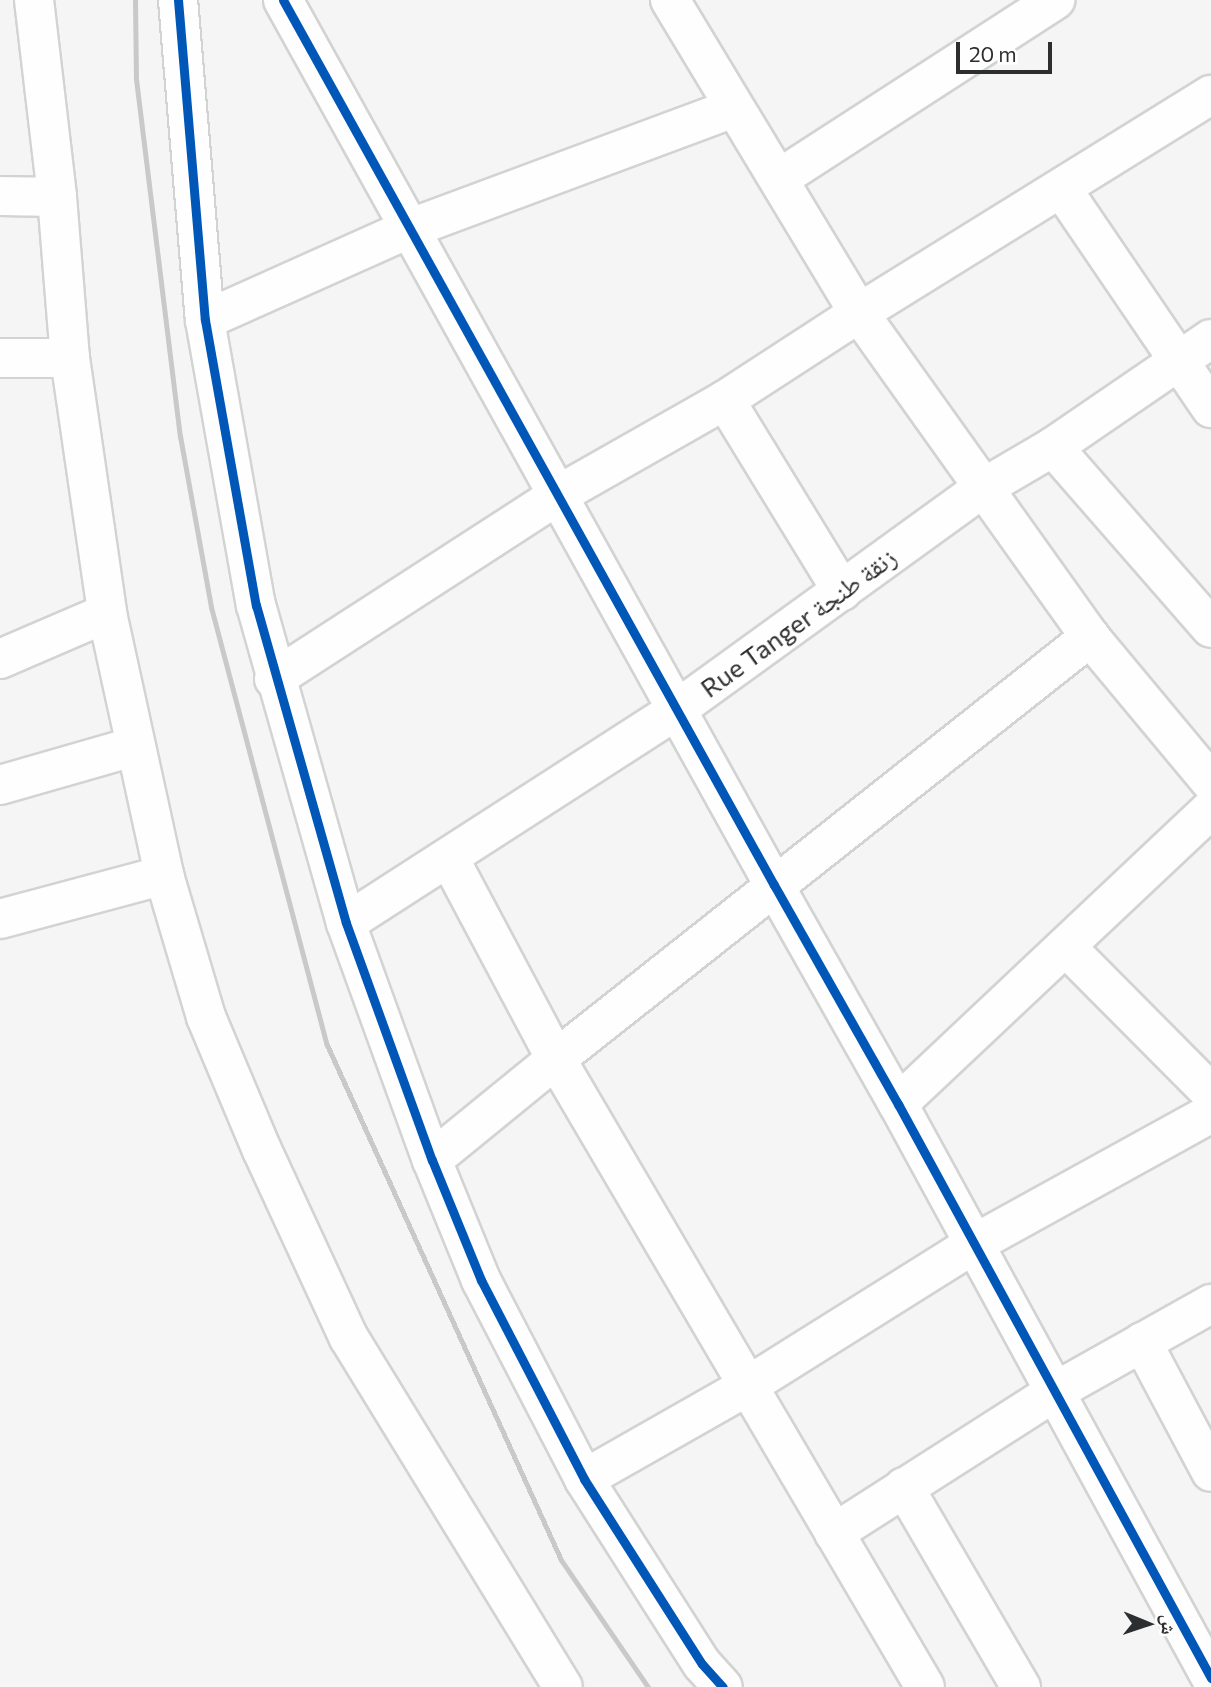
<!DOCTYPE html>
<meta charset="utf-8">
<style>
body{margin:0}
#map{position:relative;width:1211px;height:1687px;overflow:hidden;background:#f5f5f6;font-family:Commissioner,"Noto Naskh Arabic",sans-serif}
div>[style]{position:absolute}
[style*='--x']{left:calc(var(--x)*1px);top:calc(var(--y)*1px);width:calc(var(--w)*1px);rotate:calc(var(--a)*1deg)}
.roads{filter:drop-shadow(2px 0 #d2d3d3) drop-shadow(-2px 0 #d2d3d3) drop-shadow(0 2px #d2d3d3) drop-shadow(0 -2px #d2d3d3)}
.minor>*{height:38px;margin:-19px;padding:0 19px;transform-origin:19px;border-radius:19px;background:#fefefe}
.rail>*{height:5px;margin:-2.5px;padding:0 2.5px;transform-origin:2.5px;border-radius:2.5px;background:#c9c9ca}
.cycleway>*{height:9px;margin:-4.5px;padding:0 4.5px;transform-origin:4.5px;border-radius:4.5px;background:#0057b8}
span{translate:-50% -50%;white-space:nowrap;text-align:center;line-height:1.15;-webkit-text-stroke:5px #fff;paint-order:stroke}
.street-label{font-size:26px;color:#2d2e2f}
.north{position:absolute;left:1113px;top:1589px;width:70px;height:70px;-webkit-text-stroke:5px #fff;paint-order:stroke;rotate:92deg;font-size:19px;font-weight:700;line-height:28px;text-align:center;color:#2d2e2f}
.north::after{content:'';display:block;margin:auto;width:24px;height:32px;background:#2d2e2f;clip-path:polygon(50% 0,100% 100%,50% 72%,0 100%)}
.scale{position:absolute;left:956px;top:42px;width:96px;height:32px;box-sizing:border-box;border:4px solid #2d2e2f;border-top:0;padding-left:9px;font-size:21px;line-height:24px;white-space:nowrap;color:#2d2e2f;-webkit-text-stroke:5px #fff;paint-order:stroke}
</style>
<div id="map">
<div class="roads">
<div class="minor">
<div style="--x:34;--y:0;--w:198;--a:83.3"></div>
<div style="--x:57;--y:197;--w:162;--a:85.4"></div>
<div style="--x:70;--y:358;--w:258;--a:81.7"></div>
<div style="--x:107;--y:613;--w:268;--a:77.7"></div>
<div style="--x:164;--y:875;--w:148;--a:73.5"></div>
<div style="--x:206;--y:1017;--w:144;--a:67.2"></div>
<div style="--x:262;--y:1150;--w:207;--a:65.2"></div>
<div style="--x:349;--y:1338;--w:409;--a:58.5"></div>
<div style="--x:178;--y:0;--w:321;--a:85.2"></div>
<div style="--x:205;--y:320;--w:290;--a:79.9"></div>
<div style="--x:256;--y:605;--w:330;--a:74.2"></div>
<div style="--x:346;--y:923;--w:252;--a:70.1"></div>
<div style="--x:432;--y:1160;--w:130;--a:67.8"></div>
<div style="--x:481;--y:1280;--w:224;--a:62.6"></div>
<div style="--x:584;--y:1479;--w:219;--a:57.5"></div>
<div style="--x:702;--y:1664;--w:31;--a:48"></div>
<div style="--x:283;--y:0;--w:1012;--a:60.98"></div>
<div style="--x:774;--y:885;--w:252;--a:60.5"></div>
<div style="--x:898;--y:1104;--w:654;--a:61.4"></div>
<div style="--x:670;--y:0;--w:366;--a:58.9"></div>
<div style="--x:859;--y:313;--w:398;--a:54.5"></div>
<div style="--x:1090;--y:637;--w:189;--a:50.2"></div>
<div style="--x:780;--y:178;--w:328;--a:-32.9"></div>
<div style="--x:1062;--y:189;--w:265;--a:55.8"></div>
<div style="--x:0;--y:196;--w:57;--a:1"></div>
<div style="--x:205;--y:320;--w:226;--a:-24.1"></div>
<div style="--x:411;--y:228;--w:344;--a:-20.4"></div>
<div style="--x:0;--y:358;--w:70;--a:0"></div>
<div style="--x:725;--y:400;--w:224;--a:58.5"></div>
<div style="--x:1053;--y:447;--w:240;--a:48.9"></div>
<div style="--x:0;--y:659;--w:116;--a:-23.3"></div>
<div style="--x:274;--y:679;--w:338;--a:-32.9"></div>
<div style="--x:558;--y:495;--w:192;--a:-29.6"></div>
<div style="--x:725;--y:400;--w:160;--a:-33"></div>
<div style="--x:859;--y:313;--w:414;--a:-31.8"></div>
<div style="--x:0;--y:785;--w:141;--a:-16"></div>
<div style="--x:449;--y:858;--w:228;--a:62"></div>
<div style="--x:556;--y:1059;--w:728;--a:59.56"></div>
<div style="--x:0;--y:919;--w:170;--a:-15"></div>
<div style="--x:346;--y:923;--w:393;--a:-32.8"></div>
<div style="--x:676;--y:710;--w:379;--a:-35.9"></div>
<div style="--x:983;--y:488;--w:81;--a:-30.4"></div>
<div style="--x:1053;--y:447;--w:191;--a:-34.4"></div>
<div style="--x:1066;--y:947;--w:206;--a:45.2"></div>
<div style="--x:898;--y:1104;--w:430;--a:-43.3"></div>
<div style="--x:432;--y:1160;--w:160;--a:-39.2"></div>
<div style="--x:556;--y:1059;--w:681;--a:-38.32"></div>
<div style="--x:1142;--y:1342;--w:147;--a:62"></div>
<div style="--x:584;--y:1479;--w:186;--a:-29.6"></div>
<div style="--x:746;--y:1387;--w:269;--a:-32.1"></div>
<div style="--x:974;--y:1244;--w:271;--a:-28.9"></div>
<div style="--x:904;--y:1487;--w:232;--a:59.7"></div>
<div style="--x:834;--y:1533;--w:264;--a:-32.6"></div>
<div style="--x:1056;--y:1391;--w:178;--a:-29.3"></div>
</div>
</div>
<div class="rail">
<div style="--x:135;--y:0;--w:79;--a:89.3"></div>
<div style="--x:136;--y:79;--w:360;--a:83"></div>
<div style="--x:180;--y:436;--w:174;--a:79.7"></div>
<div style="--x:211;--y:607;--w:453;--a:75.2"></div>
<div style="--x:327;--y:1045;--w:566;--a:65.56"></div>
<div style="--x:561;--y:1560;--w:154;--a:55.6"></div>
</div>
<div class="cycleway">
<div style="--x:178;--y:0;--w:321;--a:85.2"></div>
<div style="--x:205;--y:320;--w:290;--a:79.9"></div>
<div style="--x:256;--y:605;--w:330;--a:74.2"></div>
<div style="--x:346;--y:923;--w:252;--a:70.1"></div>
<div style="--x:432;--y:1160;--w:130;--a:67.8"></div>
<div style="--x:481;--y:1280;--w:224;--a:62.6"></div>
<div style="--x:584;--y:1479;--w:219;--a:57.5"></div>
<div style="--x:702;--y:1664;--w:31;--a:48"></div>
<div style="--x:283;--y:0;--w:1012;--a:60.98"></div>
<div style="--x:774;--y:885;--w:252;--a:60.5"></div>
<div style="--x:898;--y:1104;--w:654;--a:61.4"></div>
</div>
<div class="street-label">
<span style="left:798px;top:622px;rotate:-36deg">Rue Tanger زنقة طنجة</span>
</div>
<div class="north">ش</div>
<div class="scale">20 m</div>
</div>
